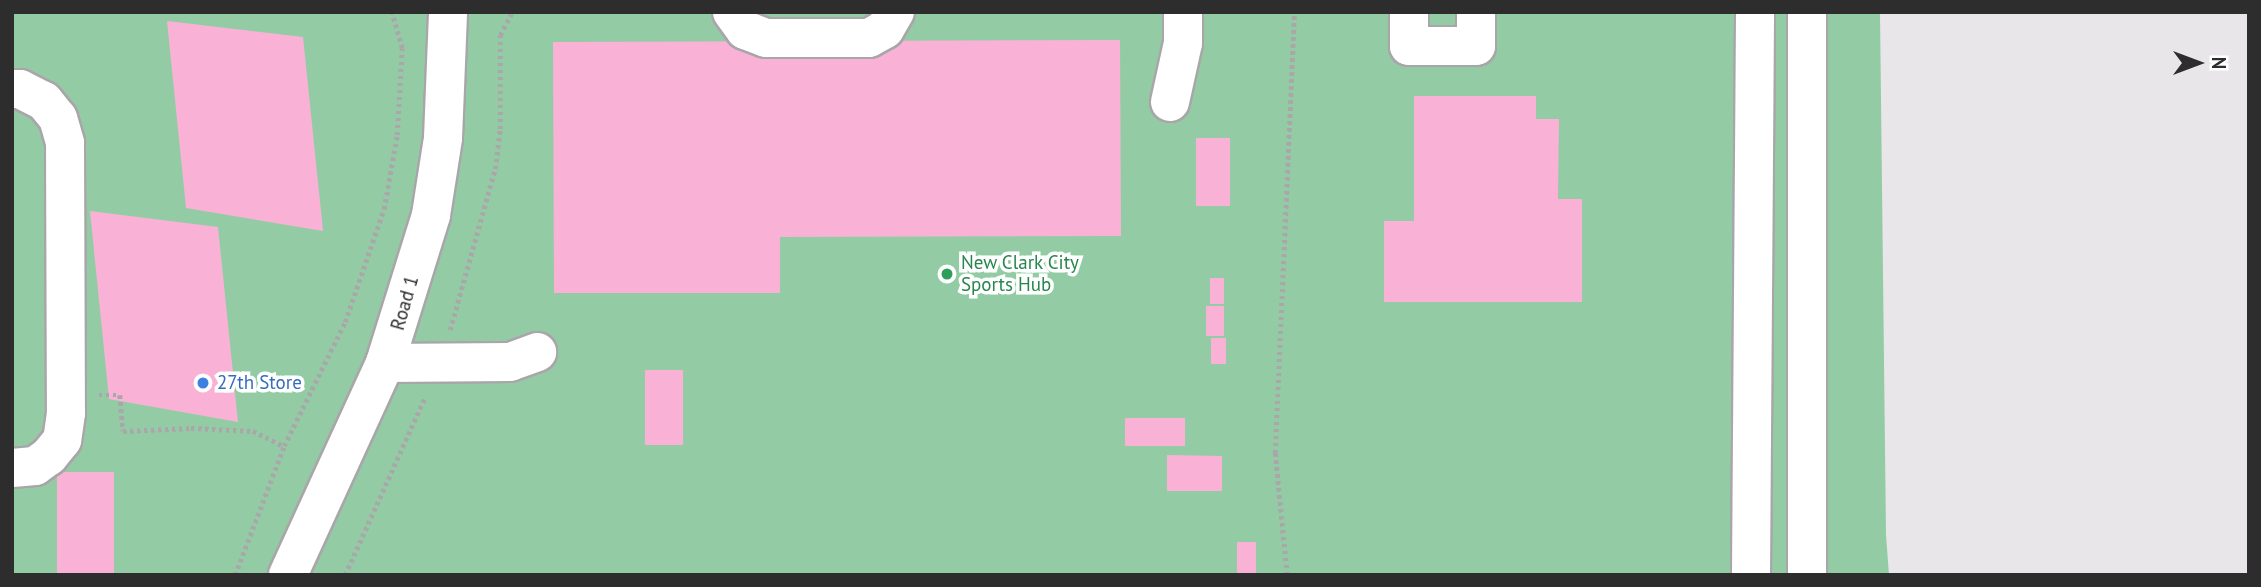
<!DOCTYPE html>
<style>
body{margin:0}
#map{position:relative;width:2261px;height:587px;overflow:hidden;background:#e9e6e9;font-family:"PT Sans",sans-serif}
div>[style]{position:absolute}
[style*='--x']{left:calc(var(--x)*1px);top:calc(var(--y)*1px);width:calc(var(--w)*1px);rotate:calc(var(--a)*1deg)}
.green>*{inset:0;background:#93cca4}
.building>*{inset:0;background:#f9b2d6}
.path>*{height:4.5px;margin-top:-2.25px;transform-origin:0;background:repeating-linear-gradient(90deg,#a9a7a9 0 3.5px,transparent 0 7px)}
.roads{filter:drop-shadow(2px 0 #a9a6a9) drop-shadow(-2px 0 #a9a6a9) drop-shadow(0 2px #a9a6a9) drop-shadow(0 -2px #a9a6a9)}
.minor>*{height:38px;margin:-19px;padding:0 19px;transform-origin:19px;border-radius:19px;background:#fff}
.dots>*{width:19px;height:19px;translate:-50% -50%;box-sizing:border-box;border:4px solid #fff;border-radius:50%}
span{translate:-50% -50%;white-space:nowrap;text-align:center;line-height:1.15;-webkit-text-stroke:7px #fff;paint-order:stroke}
.leisure-label{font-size:19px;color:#27864d}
.left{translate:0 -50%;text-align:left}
.street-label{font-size:19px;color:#2e2d2e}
.shop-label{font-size:19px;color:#366cbe}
.frame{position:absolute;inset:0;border:14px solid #2e2d2e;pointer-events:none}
.north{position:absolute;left:2163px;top:28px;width:70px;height:70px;-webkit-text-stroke:5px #fff;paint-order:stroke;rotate:90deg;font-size:19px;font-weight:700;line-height:28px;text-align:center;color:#2e2d2e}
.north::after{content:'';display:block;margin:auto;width:24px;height:32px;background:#2e2d2e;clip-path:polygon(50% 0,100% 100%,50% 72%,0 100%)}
</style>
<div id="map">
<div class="green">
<div style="clip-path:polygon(12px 12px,1880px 12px,1886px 535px,1889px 575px,12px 575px)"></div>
</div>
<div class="building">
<div style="clip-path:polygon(167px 21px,303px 37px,323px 231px,186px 208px)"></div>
<div style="clip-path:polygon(1120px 40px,1121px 236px,780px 237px,780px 293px,554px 293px,553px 42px)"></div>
<div style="clip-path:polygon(1414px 96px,1536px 96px,1536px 119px,1559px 119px,1558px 199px,1582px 199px,1582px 302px,1384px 302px,1384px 221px,1414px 221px)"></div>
<div style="clip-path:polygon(1196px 138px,1230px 138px,1230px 206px,1196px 206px)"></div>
<div style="clip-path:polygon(90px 211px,218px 227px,238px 422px,109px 399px)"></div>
<div style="clip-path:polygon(1210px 278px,1224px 278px,1224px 304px,1210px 304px)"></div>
<div style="clip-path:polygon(1206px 306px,1224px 306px,1224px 336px,1206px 336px)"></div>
<div style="clip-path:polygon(1211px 338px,1226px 338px,1226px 364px,1211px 364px)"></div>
<div style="clip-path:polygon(645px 370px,683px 370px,683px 445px,645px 445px)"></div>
<div style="clip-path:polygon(1125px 418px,1185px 418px,1185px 446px,1125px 446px)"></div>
<div style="clip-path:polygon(1167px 455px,1222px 456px,1222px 491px,1167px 491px)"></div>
<div style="clip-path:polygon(57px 472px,114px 472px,114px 575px,57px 575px)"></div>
<div style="clip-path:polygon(1237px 542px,1256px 542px,1256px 575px,1237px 575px)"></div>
</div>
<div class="path">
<div style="--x:450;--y:330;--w:167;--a:-74.4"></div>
<div style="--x:495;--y:169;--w:40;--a:-82.9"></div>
<div style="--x:500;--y:129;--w:94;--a:-90"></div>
<div style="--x:500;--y:35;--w:26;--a:-62"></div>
<div style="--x:99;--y:395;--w:21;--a:0"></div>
<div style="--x:120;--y:395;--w:36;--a:85"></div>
<div style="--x:123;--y:431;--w:68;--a:-2.5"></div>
<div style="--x:191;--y:428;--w:62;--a:2.8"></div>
<div style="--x:253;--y:431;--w:34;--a:26"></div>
<div style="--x:235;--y:575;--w:138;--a:-69.2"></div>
<div style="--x:284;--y:446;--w:138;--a:-63.8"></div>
<div style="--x:345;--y:322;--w:120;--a:-71"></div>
<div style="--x:384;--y:209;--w:75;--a:-80"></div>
<div style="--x:397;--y:135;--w:87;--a:-86.7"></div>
<div style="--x:402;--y:48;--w:37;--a:-106"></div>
<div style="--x:345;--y:575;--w:195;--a:-65.8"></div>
<div style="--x:1287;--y:575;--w:123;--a:-95.6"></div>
<div style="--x:1275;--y:453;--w:441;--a:-87.5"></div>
</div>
<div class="roads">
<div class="minor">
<div style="--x:732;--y:12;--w:22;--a:54"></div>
<div style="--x:745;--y:30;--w:22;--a:21"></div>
<div style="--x:766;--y:38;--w:103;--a:0"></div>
<div style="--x:869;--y:38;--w:18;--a:-29"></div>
<div style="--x:885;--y:29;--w:20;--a:-60"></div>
<div style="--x:1409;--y:12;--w:34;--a:90"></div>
<div style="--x:1409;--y:46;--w:67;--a:0"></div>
<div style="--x:1476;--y:46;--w:34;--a:-90"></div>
<div style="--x:1807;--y:12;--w:563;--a:90"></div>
<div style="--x:12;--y:89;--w:8;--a:0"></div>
<div style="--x:20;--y:89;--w:27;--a:27"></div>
<div style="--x:44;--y:101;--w:22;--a:51"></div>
<div style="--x:58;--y:118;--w:26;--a:74"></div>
<div style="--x:65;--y:143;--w:270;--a:89.8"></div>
<div style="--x:66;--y:413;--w:27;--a:98"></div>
<div style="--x:62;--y:440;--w:21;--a:129"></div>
<div style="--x:49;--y:456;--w:17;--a:144"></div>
<div style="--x:35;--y:466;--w:23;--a:175"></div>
<div style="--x:1170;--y:102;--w:60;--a:-77.6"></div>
<div style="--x:1183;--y:43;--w:31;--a:-90"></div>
<div style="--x:385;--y:363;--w:125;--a:-0.5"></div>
<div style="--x:510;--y:362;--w:29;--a:-20"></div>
<div style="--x:288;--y:575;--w:233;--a:-65.4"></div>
<div style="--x:385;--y:363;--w:155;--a:-72.7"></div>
<div style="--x:431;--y:215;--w:78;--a:-81.1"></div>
<div style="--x:443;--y:138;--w:126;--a:-87.7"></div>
<div style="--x:1751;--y:575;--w:563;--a:-89.59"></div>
</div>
</div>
<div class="dots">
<div style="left:947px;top:274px;background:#2e9e5b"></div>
<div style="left:203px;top:383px;background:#3f7fe0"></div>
</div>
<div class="leisure-label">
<span class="left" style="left:961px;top:274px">New Clark City<br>Sports Hub</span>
</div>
<div class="street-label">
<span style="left:405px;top:303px;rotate:-74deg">Road 1</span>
</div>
<div class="shop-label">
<span class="left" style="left:217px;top:383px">27th Store</span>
</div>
<div class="frame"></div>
<div class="north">N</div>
</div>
